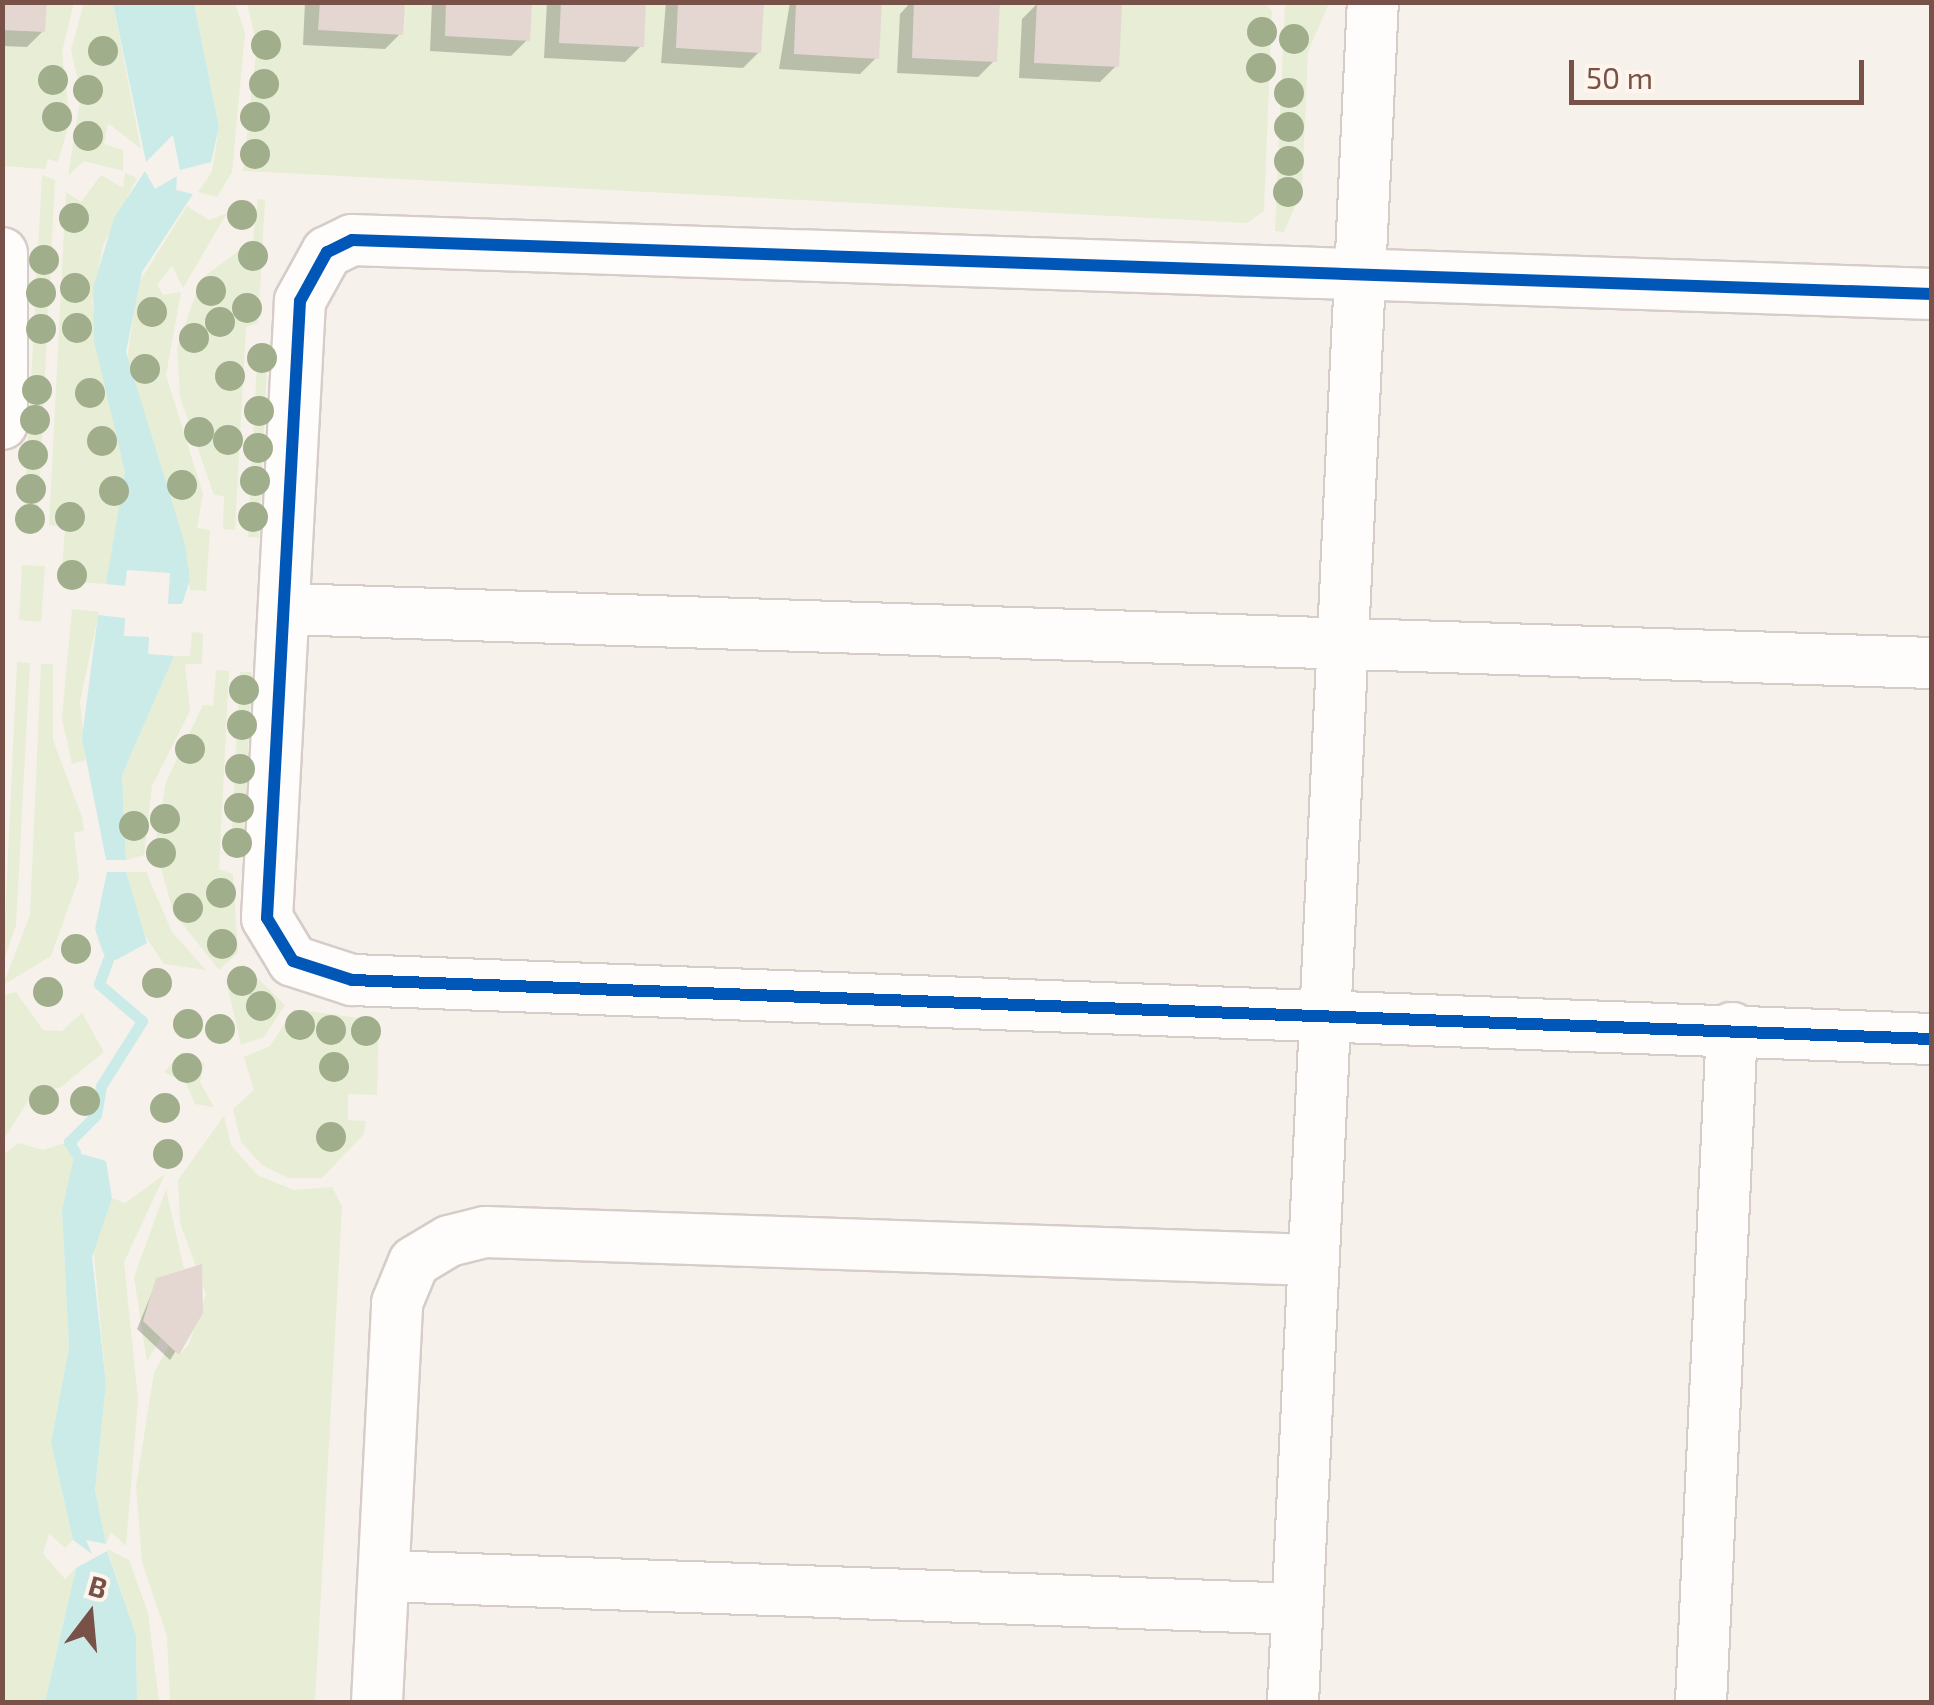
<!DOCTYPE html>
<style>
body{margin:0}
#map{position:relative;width:1934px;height:1705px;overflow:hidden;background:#f7f1eb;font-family:"Exo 2",sans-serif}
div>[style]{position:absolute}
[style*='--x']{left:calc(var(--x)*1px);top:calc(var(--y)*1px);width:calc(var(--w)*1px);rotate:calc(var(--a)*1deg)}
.green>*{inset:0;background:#e7eed5}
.water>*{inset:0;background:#cbebe8}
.shadow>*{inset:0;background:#0003}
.stream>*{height:11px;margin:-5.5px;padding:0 5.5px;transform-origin:5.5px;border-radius:5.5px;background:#cbebe8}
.building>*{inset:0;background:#e4d7d2}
.roads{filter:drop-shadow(2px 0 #d6ccc8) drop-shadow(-2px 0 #d6ccc8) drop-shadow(0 2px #d6ccc8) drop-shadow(0 -2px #d6ccc8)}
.minor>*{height:50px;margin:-25px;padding:0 25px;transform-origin:25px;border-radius:25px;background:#fefdfc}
.cycleway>*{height:12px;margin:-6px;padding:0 6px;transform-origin:6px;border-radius:6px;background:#0057b8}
.trees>*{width:30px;height:30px;margin:-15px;border-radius:50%;background:#a0ae8b}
span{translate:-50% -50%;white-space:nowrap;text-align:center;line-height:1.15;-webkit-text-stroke:8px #fff5ec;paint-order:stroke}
.frame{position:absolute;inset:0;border:5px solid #785249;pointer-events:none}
.north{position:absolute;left:40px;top:1565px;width:100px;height:100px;-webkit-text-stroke:8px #fff5ec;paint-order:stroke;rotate:16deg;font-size:28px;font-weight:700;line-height:40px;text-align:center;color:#785249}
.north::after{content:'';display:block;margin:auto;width:35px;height:45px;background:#785249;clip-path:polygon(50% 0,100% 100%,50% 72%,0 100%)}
.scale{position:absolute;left:1569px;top:60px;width:295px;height:45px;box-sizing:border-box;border:5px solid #785249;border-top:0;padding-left:12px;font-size:30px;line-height:35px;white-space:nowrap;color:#785249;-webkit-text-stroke:8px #fff5ec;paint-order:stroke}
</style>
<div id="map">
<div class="green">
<div style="clip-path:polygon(1265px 2px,1272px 11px,1264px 211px,1247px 223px,243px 171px,257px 46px,247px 3px)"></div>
<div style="clip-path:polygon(2px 3px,74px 3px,62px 52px,70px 120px,58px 162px,48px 159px,45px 169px,3px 166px)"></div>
<div style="clip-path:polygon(84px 3px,113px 3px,141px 149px,108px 123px,104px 144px,123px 150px,123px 171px,84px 161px,68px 176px,81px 95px,71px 50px)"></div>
<div style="clip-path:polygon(194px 3px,235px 3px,245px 33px,232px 172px,217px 197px,198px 192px,212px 172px,219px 127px)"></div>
<div style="clip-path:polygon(1285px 3px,1329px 3px,1308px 52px,1302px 190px,1284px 232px,1275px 231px)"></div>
<div style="clip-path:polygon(125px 173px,137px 178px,103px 245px,92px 303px,125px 472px,118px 541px,106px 584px,61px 581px,65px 527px,49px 525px,66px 192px,81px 202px,101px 175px,123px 188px)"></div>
<div style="clip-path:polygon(42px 175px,55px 180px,37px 533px,23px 532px)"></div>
<div style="clip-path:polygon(258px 199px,265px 200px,258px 323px,246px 327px,235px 530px,223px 529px,224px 496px,214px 495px,180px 397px,177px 348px,201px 279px,253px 240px)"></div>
<div style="clip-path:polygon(187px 206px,209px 220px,227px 213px,183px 288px,172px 266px,157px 285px,163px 295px,181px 292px,166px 375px,203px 494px,197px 528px,210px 530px,206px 591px,190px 590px,185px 544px,127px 360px,138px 284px)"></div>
<div style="clip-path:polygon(258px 344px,268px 344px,259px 538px,248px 537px)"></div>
<div style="clip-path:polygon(22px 565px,45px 566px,41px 622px,19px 620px)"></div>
<div style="clip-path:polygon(72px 609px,99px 612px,80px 701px,86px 760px,72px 764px,62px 718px)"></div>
<div style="clip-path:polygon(192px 632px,203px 633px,202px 664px,185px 664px,190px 711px,152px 786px,144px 855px,126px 860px,122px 775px,174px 656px,190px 656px)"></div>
<div style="clip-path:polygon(17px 662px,30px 663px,16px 925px,3px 963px)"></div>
<div style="clip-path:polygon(41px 664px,53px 664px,53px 740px,82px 817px,84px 831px,74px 832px,79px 878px,51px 956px,3px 985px,30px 915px)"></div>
<div style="clip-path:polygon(216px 670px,229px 671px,219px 869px,233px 874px,238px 953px,219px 970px,173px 912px,155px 846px,166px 782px,203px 705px,213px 706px)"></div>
<div style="clip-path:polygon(240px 672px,252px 672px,243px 851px,231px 851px)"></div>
<div style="clip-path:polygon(126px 872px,146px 872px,172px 932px,206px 970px,164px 964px,136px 922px)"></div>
<div style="clip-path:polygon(243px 964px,285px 1005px,264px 1037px,241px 1045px,226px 980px)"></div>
<div style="clip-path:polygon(16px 992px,43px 1030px,62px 1031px,82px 1013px,104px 1052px,61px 1087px,32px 1094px,3px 1141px,3px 995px)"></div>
<div style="clip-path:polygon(294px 1009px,379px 1021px,377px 1095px,348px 1094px,348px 1120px,366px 1121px,364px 1134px,322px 1178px,289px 1178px,262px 1165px,241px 1142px,233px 1109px,254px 1090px,244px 1057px,270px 1046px)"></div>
<div style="clip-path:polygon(182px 1052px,204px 1063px,200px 1082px,214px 1107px,195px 1104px,186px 1083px,164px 1072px)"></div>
<div style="clip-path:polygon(224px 1116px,231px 1145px,257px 1175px,294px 1190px,332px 1187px,342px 1206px,315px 1702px,170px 1702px,167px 1636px,142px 1562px,136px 1486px,154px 1373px,169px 1345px,179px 1355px,189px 1344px,206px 1294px,180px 1223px,178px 1180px)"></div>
<div style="clip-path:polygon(68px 1142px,75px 1153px,62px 1210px,69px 1348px,51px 1442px,73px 1540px,65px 1548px,49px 1533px,43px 1554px,65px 1579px,76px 1568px,45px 1702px,3px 1702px,3px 1155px,18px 1143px,43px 1150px)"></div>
<div style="clip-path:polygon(165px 1174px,124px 1262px,138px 1401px,126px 1546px,111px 1532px,106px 1544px,95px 1490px,106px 1384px,93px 1245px,112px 1198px,125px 1203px)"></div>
<div style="clip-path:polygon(166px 1189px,184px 1269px,156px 1278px,161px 1338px,147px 1362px,134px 1277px)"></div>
<div style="clip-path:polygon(107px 1549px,129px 1560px,148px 1613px,159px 1702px,137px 1702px,136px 1635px)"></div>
</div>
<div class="water">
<div style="clip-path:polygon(113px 3px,194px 3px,219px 127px,211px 162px,180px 170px,173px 135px,146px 162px)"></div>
<div style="clip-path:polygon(145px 171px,155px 189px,177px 176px,176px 190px,193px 194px,142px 272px,126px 352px,185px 544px,190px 580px,182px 604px,168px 604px,170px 573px,127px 570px,125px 586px,106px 584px,125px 472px,94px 341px,93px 288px,114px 218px)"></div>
<div style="clip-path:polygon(98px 615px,125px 618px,124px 636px,149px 637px,148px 654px,174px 656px,122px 775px,126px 860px,106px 860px,82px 738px)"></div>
<div style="clip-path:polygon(107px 872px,126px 872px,147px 943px,116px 960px,103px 953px,95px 929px)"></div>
<div style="clip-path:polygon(75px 1152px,106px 1161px,112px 1198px,92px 1257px,106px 1384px,95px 1490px,106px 1544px,86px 1540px,92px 1554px,73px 1540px,51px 1442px,69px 1348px,62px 1210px)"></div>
<div style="clip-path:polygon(107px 1551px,136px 1635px,137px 1702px,45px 1702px,76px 1568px)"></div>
</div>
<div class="shadow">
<div style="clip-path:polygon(2px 2px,43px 31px,27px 47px,2px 46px)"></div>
<div style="clip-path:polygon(305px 2px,402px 2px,401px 33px,385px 49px,303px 45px)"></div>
<div style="clip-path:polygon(432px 2px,529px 2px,527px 40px,511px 56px,430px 51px)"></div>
<div style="clip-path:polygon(547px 2px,644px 2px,641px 46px,625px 62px,544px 58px)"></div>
<div style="clip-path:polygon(761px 2px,759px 52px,743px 68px,661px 63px,666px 2px)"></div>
<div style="clip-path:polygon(790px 2px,879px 2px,876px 58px,860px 74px,779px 69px)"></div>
<div style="clip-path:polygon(911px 2px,997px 2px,994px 61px,978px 77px,897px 73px,900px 14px)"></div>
<div style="clip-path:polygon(1101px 2px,1116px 66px,1100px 82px,1019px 78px,1022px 19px,1038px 3px)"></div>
<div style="clip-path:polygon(157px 1280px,201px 1312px,170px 1360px,137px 1329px)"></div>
</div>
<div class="stream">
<div style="--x:75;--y:1152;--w:12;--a:-121"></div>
<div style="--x:69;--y:1142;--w:38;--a:-45"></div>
<div style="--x:96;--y:1115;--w:29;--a:-80"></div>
<div style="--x:101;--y:1086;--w:77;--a:-57.8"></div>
<div style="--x:142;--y:1021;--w:57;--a:-139.3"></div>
<div style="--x:99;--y:984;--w:30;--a:-70"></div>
</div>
<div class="building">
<div style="clip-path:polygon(2px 2px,47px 2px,45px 32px,2px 30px)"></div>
<div style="clip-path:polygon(320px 2px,405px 2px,403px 35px,318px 30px)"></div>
<div style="clip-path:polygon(446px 2px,532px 2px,530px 41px,445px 36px)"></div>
<div style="clip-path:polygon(561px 2px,646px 2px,644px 47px,559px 43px)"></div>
<div style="clip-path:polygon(678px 2px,764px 2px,761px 53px,676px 48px)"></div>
<div style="clip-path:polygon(796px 2px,882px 2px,879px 59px,794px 54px)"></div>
<div style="clip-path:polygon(914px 2px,1000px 2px,997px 62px,912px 58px)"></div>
<div style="clip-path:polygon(1037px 2px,1122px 5px,1119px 67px,1034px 63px)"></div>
<div style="clip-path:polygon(202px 1264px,203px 1313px,179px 1355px,143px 1321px,156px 1278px)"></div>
</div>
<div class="roads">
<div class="minor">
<div style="--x:2;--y:253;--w:171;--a:90"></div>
<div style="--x:1932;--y:294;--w:1581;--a:-178.04"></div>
<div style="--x:352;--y:240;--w:28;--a:154"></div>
<div style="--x:327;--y:252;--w:56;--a:118.9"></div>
<div style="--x:300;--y:301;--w:618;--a:93.06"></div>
<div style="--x:267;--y:918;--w:50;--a:58.8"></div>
<div style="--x:293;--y:961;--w:62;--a:17.9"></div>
<div style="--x:352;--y:980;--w:1581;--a:2.14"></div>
<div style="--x:286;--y:609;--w:1647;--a:1.88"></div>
<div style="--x:385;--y:1576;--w:913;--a:2.07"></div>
<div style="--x:377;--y:1702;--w:400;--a:-87.1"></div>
<div style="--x:397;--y:1303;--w:44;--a:-67.5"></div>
<div style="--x:414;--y:1262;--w:41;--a:-31"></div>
<div style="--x:449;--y:1241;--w:37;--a:-14"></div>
<div style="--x:485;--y:1232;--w:828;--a:1.94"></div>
<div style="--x:1293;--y:1702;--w:1702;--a:-87.31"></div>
<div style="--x:1701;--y:1702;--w:675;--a:-87.37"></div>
</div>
</div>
<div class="cycleway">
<div style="--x:1932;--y:294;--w:1581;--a:-178.04"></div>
<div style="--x:352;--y:240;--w:28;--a:154"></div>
<div style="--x:327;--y:252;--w:56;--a:118.9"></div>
<div style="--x:300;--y:301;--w:618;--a:93.06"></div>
<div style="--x:267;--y:918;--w:50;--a:58.8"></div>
<div style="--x:293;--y:961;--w:62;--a:17.9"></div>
<div style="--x:352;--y:980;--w:1581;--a:2.14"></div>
</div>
<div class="trees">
<div style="left:1262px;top:32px"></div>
<div style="left:1294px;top:39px"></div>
<div style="left:266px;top:45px"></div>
<div style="left:103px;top:51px"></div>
<div style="left:1261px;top:68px"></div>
<div style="left:53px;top:80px"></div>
<div style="left:264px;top:84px"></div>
<div style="left:88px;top:90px"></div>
<div style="left:1289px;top:93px"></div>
<div style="left:57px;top:117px"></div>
<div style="left:255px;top:117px"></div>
<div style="left:1289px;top:127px"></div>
<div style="left:88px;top:136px"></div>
<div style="left:255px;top:154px"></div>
<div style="left:1289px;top:161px"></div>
<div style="left:1288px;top:192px"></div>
<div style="left:242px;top:215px"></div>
<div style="left:74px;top:218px"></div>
<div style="left:253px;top:256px"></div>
<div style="left:44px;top:260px"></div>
<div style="left:75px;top:288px"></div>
<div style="left:211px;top:291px"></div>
<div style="left:41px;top:293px"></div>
<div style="left:247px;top:308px"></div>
<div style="left:152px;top:312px"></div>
<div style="left:220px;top:322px"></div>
<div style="left:77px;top:328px"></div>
<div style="left:41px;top:329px"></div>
<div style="left:194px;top:338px"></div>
<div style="left:262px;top:358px"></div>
<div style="left:145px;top:369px"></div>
<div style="left:230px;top:376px"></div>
<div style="left:37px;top:390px"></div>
<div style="left:90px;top:393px"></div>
<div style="left:259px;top:411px"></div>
<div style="left:35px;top:420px"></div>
<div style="left:199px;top:432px"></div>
<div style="left:228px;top:440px"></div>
<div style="left:102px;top:441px"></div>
<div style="left:258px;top:448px"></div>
<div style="left:33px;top:455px"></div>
<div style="left:255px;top:481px"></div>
<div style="left:182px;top:485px"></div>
<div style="left:31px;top:489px"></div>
<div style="left:114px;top:491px"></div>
<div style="left:70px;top:517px"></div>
<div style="left:253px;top:517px"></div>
<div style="left:30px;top:519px"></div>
<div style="left:72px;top:575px"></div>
<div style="left:244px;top:690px"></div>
<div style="left:242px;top:725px"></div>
<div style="left:190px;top:749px"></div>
<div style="left:240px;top:769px"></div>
<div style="left:239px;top:808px"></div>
<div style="left:165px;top:819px"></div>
<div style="left:134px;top:826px"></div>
<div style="left:237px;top:843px"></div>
<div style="left:161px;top:853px"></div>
<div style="left:221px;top:893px"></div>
<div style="left:188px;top:908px"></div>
<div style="left:222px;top:944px"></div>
<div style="left:76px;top:949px"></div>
<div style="left:242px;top:981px"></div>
<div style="left:157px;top:983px"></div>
<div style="left:48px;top:992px"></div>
<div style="left:261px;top:1006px"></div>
<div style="left:188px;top:1024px"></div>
<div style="left:300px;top:1025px"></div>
<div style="left:220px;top:1029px"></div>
<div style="left:331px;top:1030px"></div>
<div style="left:366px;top:1031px"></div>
<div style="left:334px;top:1067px"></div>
<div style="left:187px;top:1068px"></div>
<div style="left:44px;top:1100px"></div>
<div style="left:85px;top:1101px"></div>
<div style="left:165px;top:1108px"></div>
<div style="left:331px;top:1137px"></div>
<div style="left:168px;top:1154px"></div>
</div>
<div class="frame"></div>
<div class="north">B</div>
<div class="scale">50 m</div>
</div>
